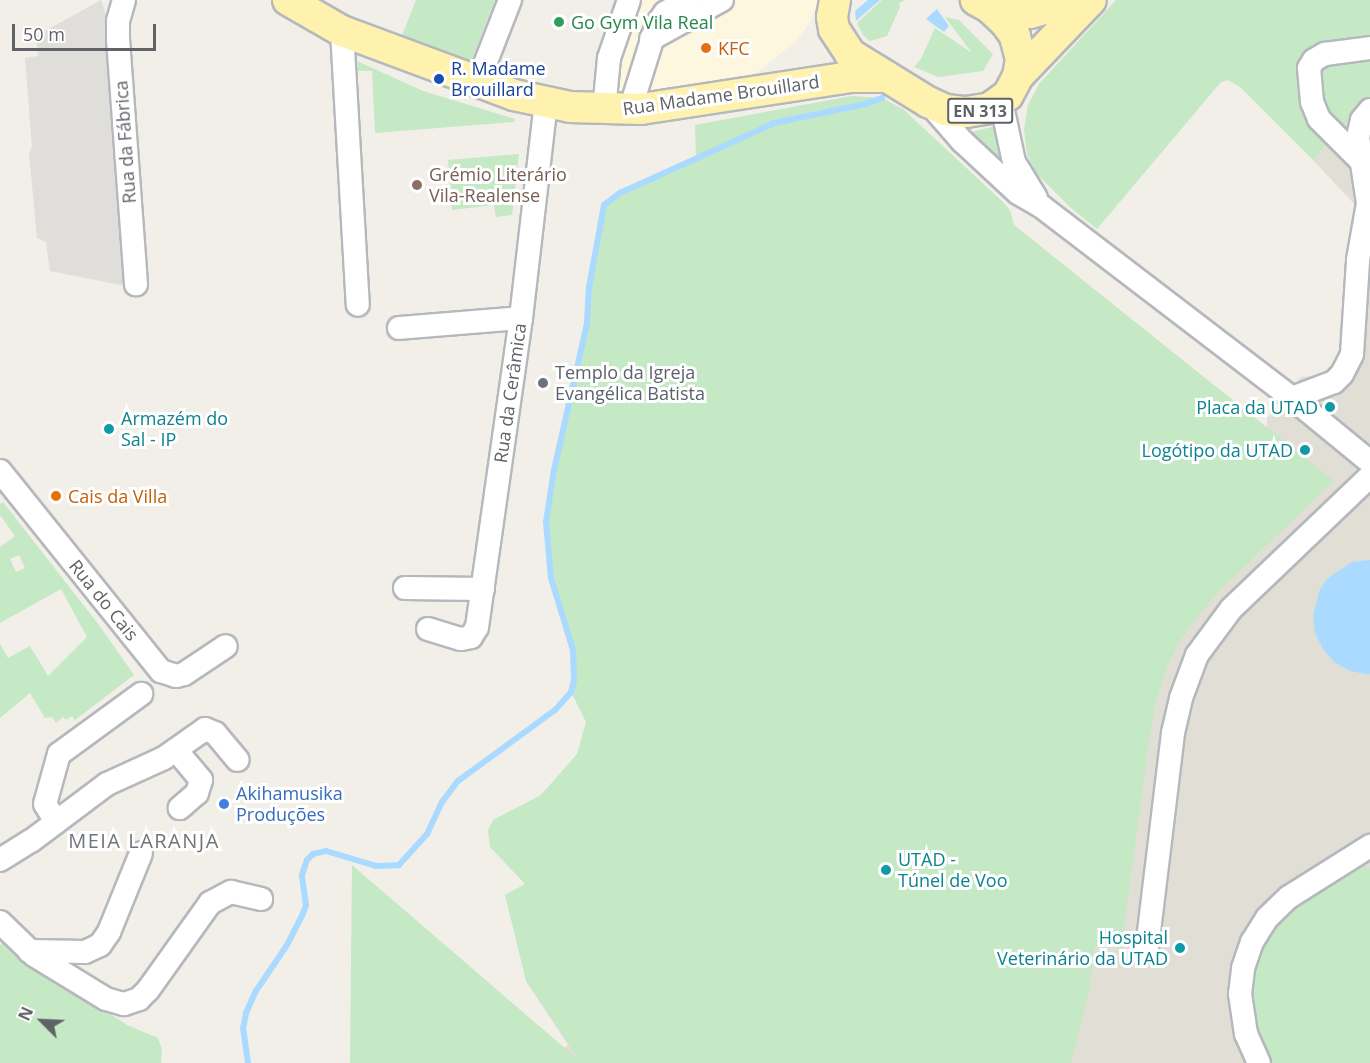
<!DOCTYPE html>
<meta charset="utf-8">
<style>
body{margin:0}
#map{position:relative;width:1370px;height:1063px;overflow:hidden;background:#f1efe8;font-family:"Open Sans",sans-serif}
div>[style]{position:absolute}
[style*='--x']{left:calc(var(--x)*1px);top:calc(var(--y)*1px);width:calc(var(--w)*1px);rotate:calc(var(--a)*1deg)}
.commercial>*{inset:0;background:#fef7e0}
.industrial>*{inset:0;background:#e0deda}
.education>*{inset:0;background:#e1ded6}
.green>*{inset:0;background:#c5e8c5}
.water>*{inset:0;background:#aadaff}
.stream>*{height:6px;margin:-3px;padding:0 3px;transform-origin:3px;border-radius:3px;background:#aadaff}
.roads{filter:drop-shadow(2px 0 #b5b8bc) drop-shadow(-2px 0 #b5b8bc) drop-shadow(0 2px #b5b8bc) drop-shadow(0 -2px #b5b8bc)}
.minor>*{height:22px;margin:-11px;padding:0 11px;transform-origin:11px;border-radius:11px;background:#fff}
.major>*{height:30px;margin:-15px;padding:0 15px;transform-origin:15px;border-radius:15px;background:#fff2af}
.dots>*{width:16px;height:16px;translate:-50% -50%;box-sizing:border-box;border:3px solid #fff;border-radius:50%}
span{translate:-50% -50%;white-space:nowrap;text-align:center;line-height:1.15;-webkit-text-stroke:6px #fff;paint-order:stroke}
.shield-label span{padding:2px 4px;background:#fff;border:2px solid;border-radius:4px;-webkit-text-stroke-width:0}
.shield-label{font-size:16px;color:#5f6368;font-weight:700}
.leisure-label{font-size:18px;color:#27864d}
.left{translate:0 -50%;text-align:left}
.food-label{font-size:18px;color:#c56008}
.transit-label{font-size:18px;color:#164399}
.street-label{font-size:18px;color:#5f6368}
.education-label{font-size:18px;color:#785e54}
.worship-label{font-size:18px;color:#5b616d}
.culture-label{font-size:18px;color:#0d838f}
.right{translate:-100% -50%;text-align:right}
.shop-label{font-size:18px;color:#366cbe}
.neighbourhood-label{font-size:20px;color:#70757a;letter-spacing:1.5px}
.north{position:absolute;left:12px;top:991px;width:60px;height:60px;-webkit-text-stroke:4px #fff;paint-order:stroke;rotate:294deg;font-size:16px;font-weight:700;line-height:24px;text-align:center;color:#5f6368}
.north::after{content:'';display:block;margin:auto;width:21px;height:27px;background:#5f6368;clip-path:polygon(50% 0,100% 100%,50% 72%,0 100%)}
.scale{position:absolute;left:12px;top:24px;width:144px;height:27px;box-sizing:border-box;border:3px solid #5f6368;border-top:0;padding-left:8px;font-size:18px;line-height:21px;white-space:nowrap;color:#5f6368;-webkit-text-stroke:4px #fff;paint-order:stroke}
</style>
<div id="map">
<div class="commercial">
<div style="clip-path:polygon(636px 0,818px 0,811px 21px,796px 41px,759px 71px,743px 79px,616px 99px,615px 70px)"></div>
</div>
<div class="industrial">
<div style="clip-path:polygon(101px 0,105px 12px,126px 286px,50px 271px,46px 242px,37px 238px,29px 154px,32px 147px,25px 58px,38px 56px,36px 36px)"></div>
</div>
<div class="education">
<div style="clip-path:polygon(1370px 97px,1370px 1063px,539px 1063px,568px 1045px,526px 981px,600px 894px,1263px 540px,1267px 418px,1301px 377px,1322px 375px,1333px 367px,1341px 349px,1342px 339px,1339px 338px,1346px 264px,1357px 207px,1313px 160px)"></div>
</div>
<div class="green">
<div style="clip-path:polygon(416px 0,495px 0,470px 64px,401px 38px)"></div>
<div style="clip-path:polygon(882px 0,906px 0,899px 3px,900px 7px,887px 36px,870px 41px,863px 35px,857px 23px)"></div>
<div style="clip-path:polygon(1116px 0,1370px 0,1370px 97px,1313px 160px,1240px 87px,1228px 80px,1221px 82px,1097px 229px,1071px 208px,1036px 173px,1027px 154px,1024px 129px,1028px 105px,1039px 84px)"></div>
<div style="clip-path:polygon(945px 17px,959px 20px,993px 54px,983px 71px,938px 77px,914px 67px,921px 59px,935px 28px,972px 53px)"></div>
<div style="clip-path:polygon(357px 61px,423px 91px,515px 119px,514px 122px,375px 133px,372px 71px,358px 71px)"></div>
<div style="clip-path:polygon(852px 96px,882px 98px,903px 109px,1004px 203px,1010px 210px,1014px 225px,1334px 481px,1217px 593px,1184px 634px,1168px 664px,1156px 701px,1149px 741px,1121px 949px,1094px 947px,1089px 992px,1071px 1063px,350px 1063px,352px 865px,581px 1062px,526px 981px,505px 895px,525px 884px,490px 847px,488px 830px,493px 820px,541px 795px,577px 754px,586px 722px,571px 692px,574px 680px,573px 650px,551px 578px,546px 539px,554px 470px,587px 323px,589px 287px,597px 252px,601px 212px,610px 198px,620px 193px,696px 158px,695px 125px)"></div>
<div style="clip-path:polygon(996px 126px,1006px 172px,970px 137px,971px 132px)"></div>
<div style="clip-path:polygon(519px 154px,512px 215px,496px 217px,494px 205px,452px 210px,448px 160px)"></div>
<div style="clip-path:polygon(evenodd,3px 502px,99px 625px,134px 675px,75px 720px,72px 716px,66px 720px,63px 717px,56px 723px,52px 717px,45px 718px,30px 693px,0 718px,0 644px,8px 658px,30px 646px,48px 676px,87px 637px,61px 589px,0 623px,0 547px,15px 536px,0 515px,0 504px,3px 502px,19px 555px,25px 568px,16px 572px,10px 559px,19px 555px)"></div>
<div style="clip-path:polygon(1355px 865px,1370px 869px,1370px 1063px,1273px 1063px,1263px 1050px,1251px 1011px,1251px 979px,1260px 947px,1277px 918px)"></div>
<div style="clip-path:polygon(5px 938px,70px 987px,127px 1025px,158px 1038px,162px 1049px,161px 1063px,0 1063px,0 945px)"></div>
</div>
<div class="water">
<div style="clip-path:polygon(868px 0,880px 0,856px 21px,855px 11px)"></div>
<div style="clip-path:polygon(937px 9px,949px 26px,944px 32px,926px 19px)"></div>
<div style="clip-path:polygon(1370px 560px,1370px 674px,1366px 674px,1350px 671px,1334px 662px,1323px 649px,1315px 633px,1313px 616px,1320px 589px,1328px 578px,1352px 562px)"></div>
</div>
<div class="stream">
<div style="--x:248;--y:1063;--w:34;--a:-98"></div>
<div style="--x:243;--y:1029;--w:16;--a:-79"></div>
<div style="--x:246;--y:1013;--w:24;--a:-66"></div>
<div style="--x:256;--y:991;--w:55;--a:-56"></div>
<div style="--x:287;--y:945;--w:33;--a:-63"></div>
<div style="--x:302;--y:916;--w:12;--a:-70"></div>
<div style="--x:306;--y:905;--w:30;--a:-98"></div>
<div style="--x:302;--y:875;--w:16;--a:-72"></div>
<div style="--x:307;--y:860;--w:8;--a:-45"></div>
<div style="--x:313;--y:854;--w:13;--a:-13"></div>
<div style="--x:326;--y:851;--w:52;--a:16.7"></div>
<div style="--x:376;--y:866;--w:23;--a:-2"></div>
<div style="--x:399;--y:865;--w:42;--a:-47.9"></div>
<div style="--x:427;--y:834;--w:35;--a:-65"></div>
<div style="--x:442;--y:802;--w:26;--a:-53"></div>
<div style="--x:458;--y:781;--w:120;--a:-36.2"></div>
<div style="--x:555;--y:710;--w:24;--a:-48"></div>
<div style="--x:571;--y:692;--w:12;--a:-76"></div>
<div style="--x:574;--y:680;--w:30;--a:-92"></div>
<div style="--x:573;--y:650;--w:75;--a:-107"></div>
<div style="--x:551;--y:578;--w:56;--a:-95.1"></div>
<div style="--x:546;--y:522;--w:53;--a:-81.3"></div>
<div style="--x:554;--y:470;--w:151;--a:-77.3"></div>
<div style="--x:587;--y:323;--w:36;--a:-87"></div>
<div style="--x:589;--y:287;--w:83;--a:-79.6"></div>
<div style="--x:604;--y:205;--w:20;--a:-37"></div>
<div style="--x:620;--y:193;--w:169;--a:-24.4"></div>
<div style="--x:774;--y:123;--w:94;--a:-11.7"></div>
<div style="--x:866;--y:104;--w:17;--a:-21"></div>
</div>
<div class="roads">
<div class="minor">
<div style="--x:124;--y:0;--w:22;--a:106"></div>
<div style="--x:118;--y:21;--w:18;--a:90"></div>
<div style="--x:118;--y:39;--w:246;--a:85.8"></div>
<div style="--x:342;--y:31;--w:274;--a:86.7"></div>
<div style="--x:651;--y:39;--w:81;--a:-28.8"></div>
<div style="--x:478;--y:82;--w:88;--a:-68.7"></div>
<div style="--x:1001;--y:101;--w:62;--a:78"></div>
<div style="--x:1014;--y:162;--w:42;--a:58.6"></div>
<div style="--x:928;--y:102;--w:52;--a:48.9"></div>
<div style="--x:962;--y:141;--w:76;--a:42.9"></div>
<div style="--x:1018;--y:193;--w:28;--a:30"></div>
<div style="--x:1042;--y:207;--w:315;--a:37.4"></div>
<div style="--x:1292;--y:398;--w:101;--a:39.4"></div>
<div style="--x:604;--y:110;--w:52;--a:-84.5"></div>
<div style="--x:609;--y:58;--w:61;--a:-71"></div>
<div style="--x:630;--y:110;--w:90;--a:-72.6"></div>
<div style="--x:657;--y:24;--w:14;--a:-54"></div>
<div style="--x:665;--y:13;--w:26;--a:-31"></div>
<div style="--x:1360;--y:160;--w:58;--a:-135"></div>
<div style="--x:1319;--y:119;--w:18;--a:-112"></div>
<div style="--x:1312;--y:102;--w:34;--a:-95"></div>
<div style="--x:1309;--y:68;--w:9;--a:-58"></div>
<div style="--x:1314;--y:60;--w:13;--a:-29"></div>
<div style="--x:1325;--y:54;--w:45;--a:-7.6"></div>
<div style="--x:399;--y:328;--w:122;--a:-4.7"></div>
<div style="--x:1292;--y:398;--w:45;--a:-20.9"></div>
<div style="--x:1334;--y:382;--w:11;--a:-45"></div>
<div style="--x:1342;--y:374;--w:22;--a:-63"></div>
<div style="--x:1352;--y:354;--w:94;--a:-86.3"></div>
<div style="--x:1358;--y:260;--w:58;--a:-80"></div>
<div style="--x:1368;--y:203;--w:67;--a:-98.6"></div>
<div style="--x:1358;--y:137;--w:17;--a:-77"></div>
<div style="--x:1362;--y:120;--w:13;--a:-51"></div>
<div style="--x:0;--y:471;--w:257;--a:51.2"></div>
<div style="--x:161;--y:671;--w:16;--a:18"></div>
<div style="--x:176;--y:676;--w:8;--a:-14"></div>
<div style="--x:184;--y:674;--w:50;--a:-33.7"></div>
<div style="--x:405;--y:588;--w:78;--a:0.7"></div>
<div style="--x:428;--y:629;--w:34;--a:17"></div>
<div style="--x:461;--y:639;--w:10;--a:-11"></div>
<div style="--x:471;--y:637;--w:12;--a:-59"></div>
<div style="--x:477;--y:627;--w:312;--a:-81.9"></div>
<div style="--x:521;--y:318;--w:216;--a:-83.4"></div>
<div style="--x:176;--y:750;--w:39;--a:50"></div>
<div style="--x:201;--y:780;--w:14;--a:107"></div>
<div style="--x:197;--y:793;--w:23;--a:139"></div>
<div style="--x:56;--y:822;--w:21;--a:-121"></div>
<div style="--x:45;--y:804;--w:52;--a:-74.4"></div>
<div style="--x:59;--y:754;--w:102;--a:-36.2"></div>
<div style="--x:0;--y:860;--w:36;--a:-32"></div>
<div style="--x:31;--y:841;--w:95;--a:-36.9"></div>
<div style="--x:107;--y:784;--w:63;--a:-24.5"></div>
<div style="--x:164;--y:758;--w:50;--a:-35.3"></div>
<div style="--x:205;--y:729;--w:11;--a:22"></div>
<div style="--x:215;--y:733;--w:35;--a:50"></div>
<div style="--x:0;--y:922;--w:47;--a:44.1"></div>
<div style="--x:34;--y:955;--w:84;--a:31.4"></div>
<div style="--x:106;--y:999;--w:19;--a:16"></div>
<div style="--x:124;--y:1004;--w:16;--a:-18"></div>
<div style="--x:139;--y:999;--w:13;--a:-45"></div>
<div style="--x:148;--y:990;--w:107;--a:-54.5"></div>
<div style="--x:210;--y:903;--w:24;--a:-28"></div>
<div style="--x:231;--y:892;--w:31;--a:13"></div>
<div style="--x:1147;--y:948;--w:217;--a:-83.1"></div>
<div style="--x:1173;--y:733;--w:36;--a:-77"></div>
<div style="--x:1181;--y:698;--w:46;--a:-69.6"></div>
<div style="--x:1197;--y:655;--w:57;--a:-53.5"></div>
<div style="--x:1231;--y:609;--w:192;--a:-43.7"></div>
<div style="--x:29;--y:951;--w:56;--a:1"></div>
<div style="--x:85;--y:952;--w:17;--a:-25"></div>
<div style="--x:100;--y:945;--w:16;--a:-55"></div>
<div style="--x:109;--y:932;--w:85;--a:-67.9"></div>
<div style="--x:1259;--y:1063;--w:32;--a:-114"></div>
<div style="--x:1246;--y:1034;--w:40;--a:-98.5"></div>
<div style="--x:1240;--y:994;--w:26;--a:-83"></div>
<div style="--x:1243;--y:968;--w:28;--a:-71"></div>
<div style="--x:1252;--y:942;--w:28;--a:-58"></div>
<div style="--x:1267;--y:918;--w:30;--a:-44"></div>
<div style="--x:1289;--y:897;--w:96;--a:-32.2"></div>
</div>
<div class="major">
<div style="--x:288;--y:0;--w:62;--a:29.9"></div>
<div style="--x:342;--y:31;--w:184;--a:20.4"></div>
<div style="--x:514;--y:95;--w:57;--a:12.1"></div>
<div style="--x:570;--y:107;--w:71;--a:1.6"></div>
<div style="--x:641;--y:109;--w:211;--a:-8.7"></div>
<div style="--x:850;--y:77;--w:37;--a:0"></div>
<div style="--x:835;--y:0;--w:17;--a:100"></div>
<div style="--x:832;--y:17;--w:12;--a:81"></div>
<div style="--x:834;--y:29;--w:30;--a:57"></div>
<div style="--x:850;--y:54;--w:92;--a:31.6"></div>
<div style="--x:928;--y:102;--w:20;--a:24"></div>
<div style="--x:946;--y:110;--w:20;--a:6"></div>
<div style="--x:966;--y:112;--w:24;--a:-9"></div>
<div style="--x:990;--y:108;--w:22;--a:-36"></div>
<div style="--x:1008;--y:95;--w:21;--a:-62"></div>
<div style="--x:1018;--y:76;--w:17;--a:-80"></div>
<div style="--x:1021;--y:59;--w:24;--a:-105"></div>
<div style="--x:1015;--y:36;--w:16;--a:-125"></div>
<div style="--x:1006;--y:23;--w:23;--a:-137"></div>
<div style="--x:989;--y:7;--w:15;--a:-152"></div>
<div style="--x:989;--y:7;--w:41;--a:8.3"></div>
<div style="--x:1030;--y:13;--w:47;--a:-16.1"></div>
<div style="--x:1018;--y:76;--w:105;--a:-46.2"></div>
</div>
</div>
<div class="dots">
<div style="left:559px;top:22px;background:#2e9e5b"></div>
<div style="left:706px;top:48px;background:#e8710a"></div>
<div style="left:439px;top:79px;background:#1a4fb4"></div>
<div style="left:417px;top:185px;background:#8d6e63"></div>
<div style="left:543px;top:383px;background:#6b7280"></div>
<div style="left:1330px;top:407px;background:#0f9aa8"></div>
<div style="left:109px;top:429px;background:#0f9aa8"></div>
<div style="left:1305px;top:450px;background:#0f9aa8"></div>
<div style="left:56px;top:496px;background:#e8710a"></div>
<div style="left:224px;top:804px;background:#3f7fe0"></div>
<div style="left:886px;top:870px;background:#0f9aa8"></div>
<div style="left:1180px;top:948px;background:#0f9aa8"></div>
</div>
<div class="shield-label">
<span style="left:980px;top:111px">EN 313</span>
</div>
<div class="leisure-label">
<span class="left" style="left:571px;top:22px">Go Gym Vila Real</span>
</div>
<div class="food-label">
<span class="left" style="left:718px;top:48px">KFC</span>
<span class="left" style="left:68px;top:496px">Cais da Villa</span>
</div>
<div class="transit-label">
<span class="left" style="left:451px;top:79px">R. Madame<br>Brouillard</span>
</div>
<div class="street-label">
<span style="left:721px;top:95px;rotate:-8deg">Rua Madame Brouillard</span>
<span style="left:125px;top:142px;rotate:-94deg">Rua da Fábrica</span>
<span style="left:510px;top:393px;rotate:-82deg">Rua da Cerâmica</span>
<span style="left:104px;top:600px;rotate:51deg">Rua do Cais</span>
</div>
<div class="education-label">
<span class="left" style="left:429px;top:185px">Grémio Literário<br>Vila-Realense</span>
</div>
<div class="worship-label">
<span class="left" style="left:555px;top:383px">Templo da Igreja<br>Evangélica Batista</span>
</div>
<div class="culture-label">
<span class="right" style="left:1318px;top:407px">Placa da UTAD</span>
<span class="left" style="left:121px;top:429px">Armazém do<br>Sal - IP</span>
<span class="right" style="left:1293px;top:450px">Logótipo da UTAD</span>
<span class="left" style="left:898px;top:870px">UTAD -<br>Túnel de Voo</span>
<span class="right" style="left:1168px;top:948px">Hospital<br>Veterinário da UTAD</span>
</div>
<div class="shop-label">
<span class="left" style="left:236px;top:804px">Akihamusika<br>Produções</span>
</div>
<div class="neighbourhood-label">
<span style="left:144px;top:840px">MEIA LARANJA</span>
</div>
<div class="north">N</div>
<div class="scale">50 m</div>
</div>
